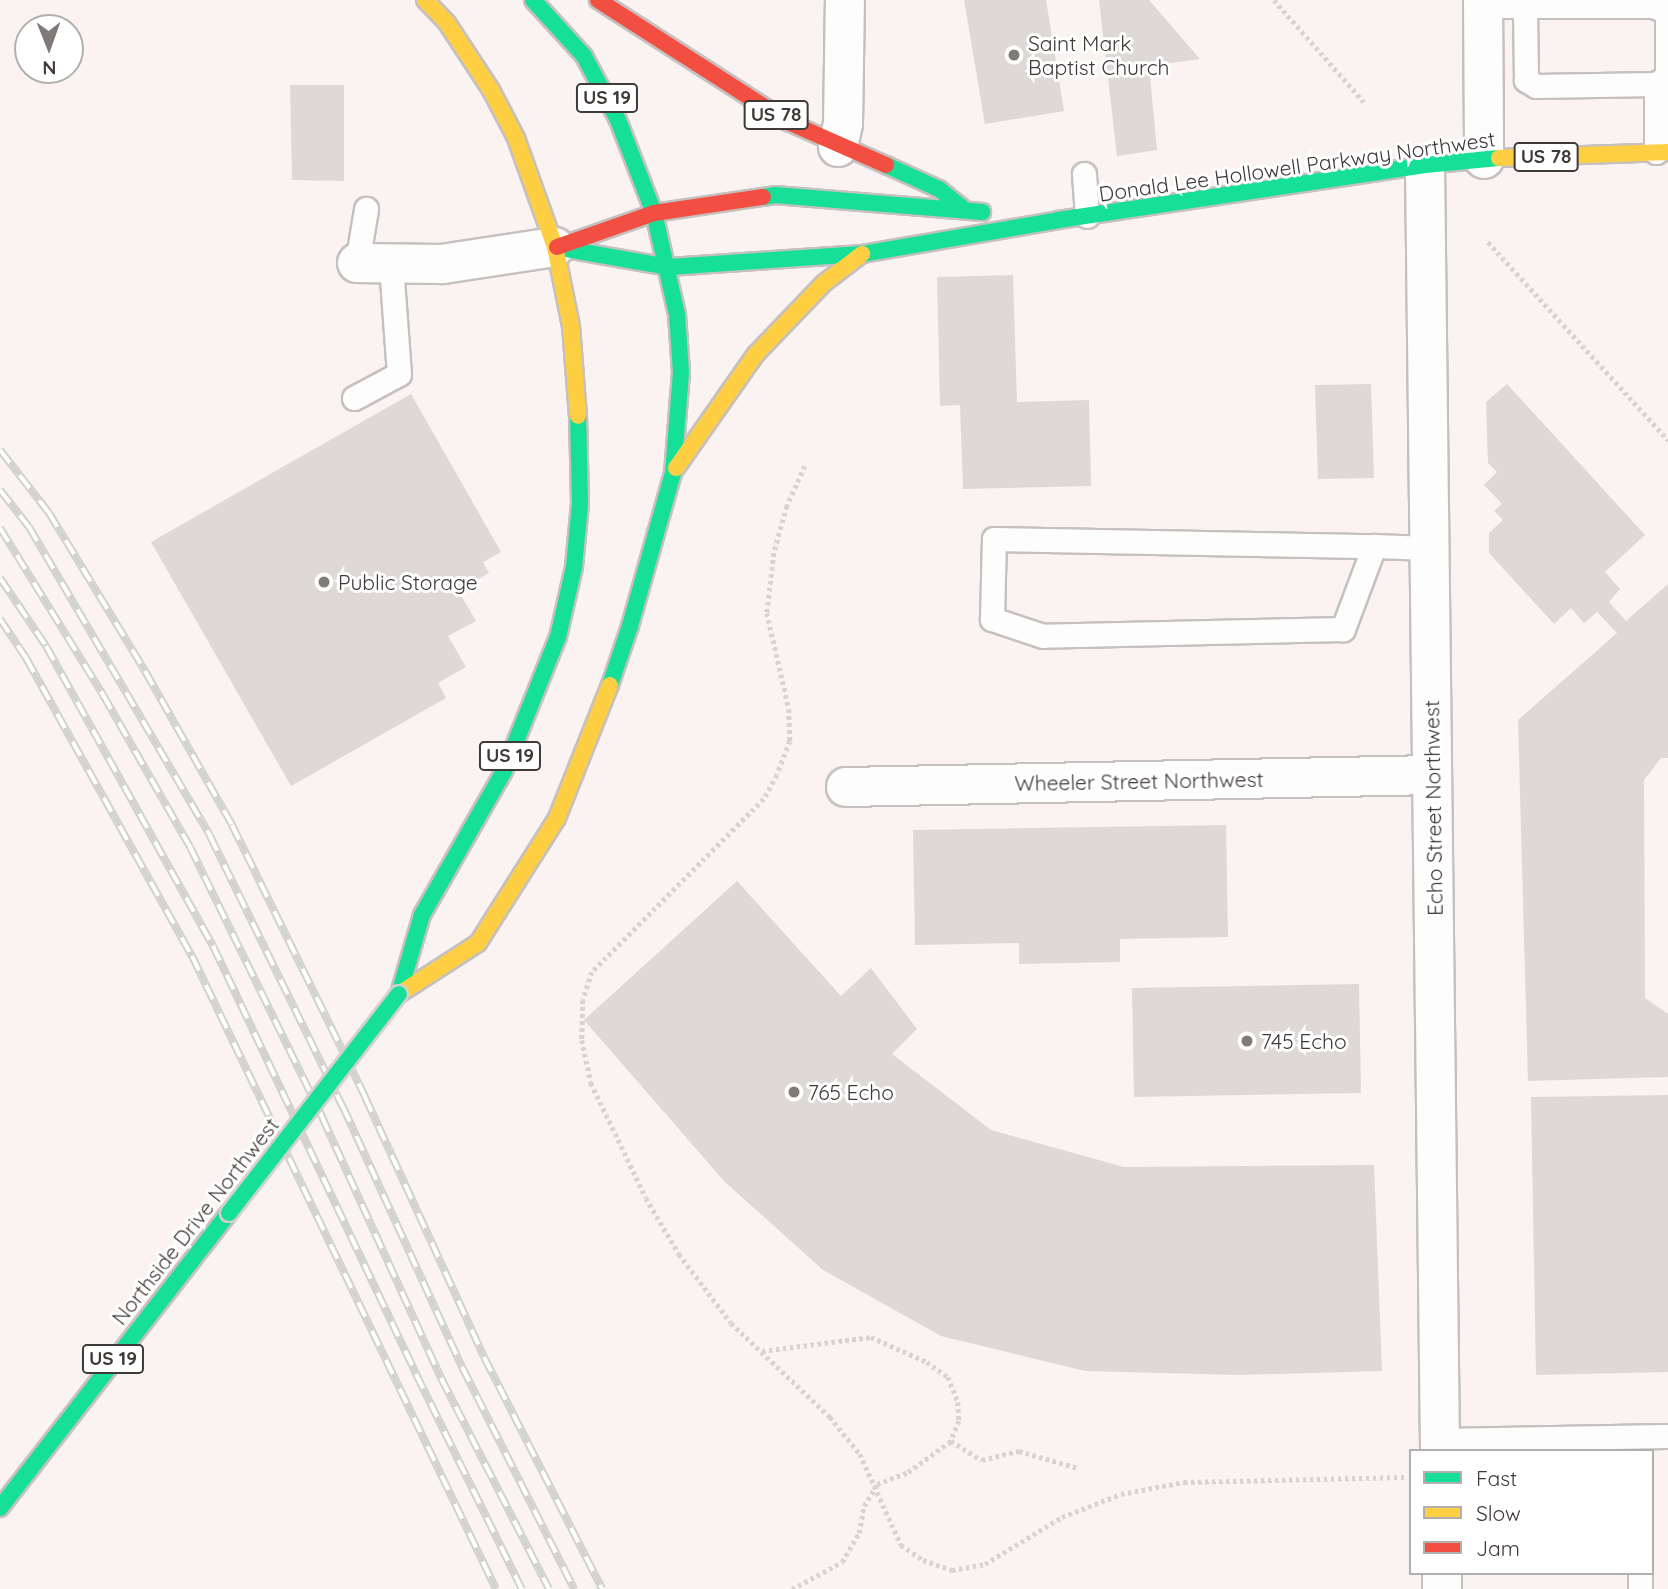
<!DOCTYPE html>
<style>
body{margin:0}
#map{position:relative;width:1668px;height:1589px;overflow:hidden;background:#faf3f1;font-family:Quicksand,sans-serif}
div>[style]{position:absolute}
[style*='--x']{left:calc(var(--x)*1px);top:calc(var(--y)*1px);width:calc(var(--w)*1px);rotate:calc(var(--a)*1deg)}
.building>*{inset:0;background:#ded9d6}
.path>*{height:4.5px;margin-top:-2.25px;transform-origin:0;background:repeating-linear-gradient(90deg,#d6d4d3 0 3.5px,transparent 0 7px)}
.roads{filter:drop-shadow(2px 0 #c6c0be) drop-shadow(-2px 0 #c6c0be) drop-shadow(0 2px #c6c0be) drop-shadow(0 -2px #c6c0be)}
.lane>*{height:23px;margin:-11.5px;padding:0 11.5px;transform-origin:11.5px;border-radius:11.5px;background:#fefdfd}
.street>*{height:38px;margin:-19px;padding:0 19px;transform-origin:19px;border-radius:19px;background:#fefdfd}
.fast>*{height:16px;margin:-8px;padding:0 8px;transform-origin:8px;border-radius:8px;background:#16e098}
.slow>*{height:16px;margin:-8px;padding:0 8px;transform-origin:8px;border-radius:8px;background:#ffcf43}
.jam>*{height:16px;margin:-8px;padding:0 8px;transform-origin:8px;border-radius:8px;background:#f24e42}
.rail>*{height:8px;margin-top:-4px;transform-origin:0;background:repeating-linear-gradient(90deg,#fff 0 16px,#d3d1d1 0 32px);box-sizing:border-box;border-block:2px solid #d3d1d1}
.bridges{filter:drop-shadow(2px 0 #d3d0ce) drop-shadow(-2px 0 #d3d0ce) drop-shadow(0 2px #d3d0ce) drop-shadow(0 -2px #d3d0ce)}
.fast-bridge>*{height:16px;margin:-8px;padding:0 8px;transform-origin:8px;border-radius:8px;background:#16e098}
.dots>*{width:19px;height:19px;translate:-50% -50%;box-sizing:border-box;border:4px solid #fff;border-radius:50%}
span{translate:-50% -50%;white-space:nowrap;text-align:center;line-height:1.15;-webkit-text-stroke:6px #fff;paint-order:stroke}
.shield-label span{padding:2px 5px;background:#fff;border:2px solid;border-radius:5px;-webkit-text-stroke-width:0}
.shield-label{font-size:19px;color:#3f3937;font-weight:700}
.poi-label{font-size:21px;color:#3f3937}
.left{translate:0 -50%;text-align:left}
.street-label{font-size:21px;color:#3f3937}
.legend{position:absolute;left:1409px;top:1449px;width:245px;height:126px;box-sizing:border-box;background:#fff;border:2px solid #b2b0af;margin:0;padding:9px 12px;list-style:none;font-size:21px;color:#3f3937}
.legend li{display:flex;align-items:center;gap:14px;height:35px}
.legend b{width:35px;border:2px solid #b2b0af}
.north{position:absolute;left:14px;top:14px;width:70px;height:70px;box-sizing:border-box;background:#fff;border:2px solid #b2b0af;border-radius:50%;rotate:179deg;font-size:19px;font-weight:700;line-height:28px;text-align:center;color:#3f3937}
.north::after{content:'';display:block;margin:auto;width:24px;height:32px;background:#807a78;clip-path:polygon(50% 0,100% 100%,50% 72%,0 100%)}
</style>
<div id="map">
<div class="building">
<div style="clip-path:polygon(964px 0,1046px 0,1064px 111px,985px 124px)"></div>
<div style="clip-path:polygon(1099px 0,1149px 0,1200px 59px,1149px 66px,1157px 150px,1117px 156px)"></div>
<div style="clip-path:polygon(290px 85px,344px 85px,344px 181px,292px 180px)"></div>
<div style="clip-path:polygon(1013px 275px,1017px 402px,1089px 400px,1091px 486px,963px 489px,960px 405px,940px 406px,937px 277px)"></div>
<div style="clip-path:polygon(1371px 384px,1374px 478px,1318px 479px,1315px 385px)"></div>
<div style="clip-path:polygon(1507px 384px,1645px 535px,1605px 572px,1620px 589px,1609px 602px,1626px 621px,1668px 584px,1668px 758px,1661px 758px,1644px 780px,1645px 998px,1668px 1014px,1668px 1077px,1528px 1081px,1518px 720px,1617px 633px,1597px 612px,1584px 623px,1571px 608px,1554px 624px,1489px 553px,1489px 533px,1503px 520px,1494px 511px,1502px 504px,1484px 485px,1497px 472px,1488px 463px,1486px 402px)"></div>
<div style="clip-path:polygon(411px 394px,501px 552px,483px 562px,489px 573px,458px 590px,476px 621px,448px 636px,466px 667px,438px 683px,446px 698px,291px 786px,151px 542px)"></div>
<div style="clip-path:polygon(1226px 825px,1228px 937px,1120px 939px,1120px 962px,1019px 964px,1019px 943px,915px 945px,913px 830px)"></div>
<div style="clip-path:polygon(737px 881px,841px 996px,871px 968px,917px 1029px,892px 1054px,991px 1130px,1124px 1167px,1374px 1165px,1382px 1371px,1239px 1375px,1085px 1371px,941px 1336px,823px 1270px,724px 1181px,584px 1020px)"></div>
<div style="clip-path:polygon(1359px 984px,1361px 1093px,1134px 1097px,1132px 988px)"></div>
<div style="clip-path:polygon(1668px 1095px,1668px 1372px,1536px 1375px,1531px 1097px)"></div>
</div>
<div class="path">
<div style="--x:1274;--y:0;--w:136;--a:48.6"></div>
<div style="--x:1488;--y:242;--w:268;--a:47.7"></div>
<div style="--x:805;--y:466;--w:44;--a:114.2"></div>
<div style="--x:787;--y:506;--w:49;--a:105.5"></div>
<div style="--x:774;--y:553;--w:60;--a:96.7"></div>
<div style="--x:767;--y:613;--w:98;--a:77.1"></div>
<div style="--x:789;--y:709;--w:32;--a:88"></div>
<div style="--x:790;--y:741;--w:36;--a:111"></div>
<div style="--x:777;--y:775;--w:27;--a:118"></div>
<div style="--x:764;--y:799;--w:244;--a:134.8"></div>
<div style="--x:592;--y:972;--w:29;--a:108"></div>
<div style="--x:583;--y:1000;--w:40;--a:91.4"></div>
<div style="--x:582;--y:1040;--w:44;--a:78.2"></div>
<div style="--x:591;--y:1083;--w:127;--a:64.4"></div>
<div style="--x:646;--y:1198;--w:65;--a:59.5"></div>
<div style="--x:679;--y:1254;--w:86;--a:53"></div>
<div style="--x:731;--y:1323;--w:137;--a:43.5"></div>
<div style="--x:830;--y:1417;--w:48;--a:51"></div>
<div style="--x:860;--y:1454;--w:100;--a:65.7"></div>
<div style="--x:901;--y:1545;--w:27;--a:34"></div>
<div style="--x:923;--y:1560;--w:31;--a:19"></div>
<div style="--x:952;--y:1570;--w:34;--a:-10"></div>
<div style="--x:985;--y:1564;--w:90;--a:-31.4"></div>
<div style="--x:1062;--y:1517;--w:63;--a:-21.3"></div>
<div style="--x:1121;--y:1494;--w:64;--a:-10.8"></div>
<div style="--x:1184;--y:1482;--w:222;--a:-1.3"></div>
<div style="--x:762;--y:1351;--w:110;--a:-7.3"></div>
<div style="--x:871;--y:1337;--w:61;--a:24.1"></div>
<div style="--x:927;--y:1362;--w:26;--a:36"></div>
<div style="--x:948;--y:1377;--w:27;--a:68"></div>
<div style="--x:958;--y:1402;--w:19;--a:87"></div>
<div style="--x:959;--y:1421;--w:22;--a:112"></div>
<div style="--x:792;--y:1589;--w:57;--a:-28.4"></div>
<div style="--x:842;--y:1562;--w:34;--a:-60"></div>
<div style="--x:859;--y:1533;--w:27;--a:-80"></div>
<div style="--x:864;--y:1506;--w:26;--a:-59"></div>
<div style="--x:877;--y:1484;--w:33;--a:-21"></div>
<div style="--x:908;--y:1472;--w:53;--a:-35.8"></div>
<div style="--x:951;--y:1441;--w:36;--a:32"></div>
<div style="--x:982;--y:1460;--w:38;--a:-14"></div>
<div style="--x:1019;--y:1451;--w:61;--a:16.1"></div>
</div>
<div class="roads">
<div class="lane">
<div style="--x:1483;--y:6;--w:170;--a:0"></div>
<div style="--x:1653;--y:6;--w:15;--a:23"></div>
<div style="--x:1667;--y:12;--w:64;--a:90"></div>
<div style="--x:1667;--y:76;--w:14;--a:144"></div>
<div style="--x:1656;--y:84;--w:120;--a:179"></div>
<div style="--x:1536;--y:86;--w:12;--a:-149"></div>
<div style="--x:1526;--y:80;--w:72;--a:-90.8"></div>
<div style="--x:1656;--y:84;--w:68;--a:90"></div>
<div style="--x:1084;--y:174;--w:42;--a:85.9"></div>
<div style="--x:357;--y:263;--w:55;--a:-80.5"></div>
<div style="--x:354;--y:398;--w:51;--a:-28.1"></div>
<div style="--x:399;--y:374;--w:109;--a:-94.2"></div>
<div style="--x:1374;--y:546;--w:89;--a:110.5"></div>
<div style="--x:1343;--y:629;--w:300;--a:178.7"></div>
<div style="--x:1043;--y:636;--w:54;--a:-161.6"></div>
<div style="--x:992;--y:619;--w:80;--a:-88.6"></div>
<div style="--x:994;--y:539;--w:380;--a:1.1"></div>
<div style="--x:1374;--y:546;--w:55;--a:2.1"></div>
<div style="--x:1440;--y:1440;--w:228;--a:-1"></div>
<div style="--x:1640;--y:1573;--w:16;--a:90"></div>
</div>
<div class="street">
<div style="--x:1483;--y:0;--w:159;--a:89.6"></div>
<div style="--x:838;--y:147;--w:24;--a:-78"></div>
<div style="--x:843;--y:124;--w:124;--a:-89.1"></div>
<div style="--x:1425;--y:165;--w:1286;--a:89.33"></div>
<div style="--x:357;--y:263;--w:85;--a:0.7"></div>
<div style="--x:442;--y:264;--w:114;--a:-8.6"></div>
<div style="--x:846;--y:787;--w:586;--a:-1.17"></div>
<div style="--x:1442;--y:1573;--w:16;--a:90"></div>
</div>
<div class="fast">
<div style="--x:533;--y:0;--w:76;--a:47.7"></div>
<div style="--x:584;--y:56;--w:72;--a:62"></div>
<div style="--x:618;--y:120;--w:100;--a:68.8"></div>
<div style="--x:654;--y:213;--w:104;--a:77.2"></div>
<div style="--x:677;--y:314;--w:58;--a:86.1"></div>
<div style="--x:681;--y:372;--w:101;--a:94.5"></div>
<div style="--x:673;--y:473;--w:159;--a:105.7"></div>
<div style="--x:630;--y:626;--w:62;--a:108.7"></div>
<div style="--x:886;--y:165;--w:58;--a:24.4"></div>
<div style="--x:939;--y:189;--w:33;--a:39"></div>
<div style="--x:763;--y:197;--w:12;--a:-9"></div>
<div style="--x:775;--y:195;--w:208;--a:4.7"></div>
<div style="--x:555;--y:247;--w:116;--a:10"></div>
<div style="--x:669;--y:267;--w:193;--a:-3.9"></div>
<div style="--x:862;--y:254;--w:199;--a:-9.8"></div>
<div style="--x:1058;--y:220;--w:371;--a:-8.5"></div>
<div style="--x:1425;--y:165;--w:74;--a:-5.4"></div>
<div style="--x:399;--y:994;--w:82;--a:-73.8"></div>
<div style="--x:422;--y:915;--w:166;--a:-60.3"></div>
<div style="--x:504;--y:771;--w:144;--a:-68.1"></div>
<div style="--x:558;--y:637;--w:72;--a:-77.1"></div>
<div style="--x:574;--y:567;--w:64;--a:-84.6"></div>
<div style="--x:580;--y:503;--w:87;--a:-91.3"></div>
<div style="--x:0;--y:1508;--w:373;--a:-52.2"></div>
</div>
<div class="slow">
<div style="--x:425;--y:0;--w:32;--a:46"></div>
<div style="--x:447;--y:23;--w:80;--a:56.7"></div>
<div style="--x:491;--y:90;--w:54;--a:62.5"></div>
<div style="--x:516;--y:138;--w:116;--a:70.3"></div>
<div style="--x:555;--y:247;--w:81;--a:78.6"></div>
<div style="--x:571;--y:326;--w:90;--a:85.6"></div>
<div style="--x:1499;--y:158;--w:169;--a:-2"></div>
<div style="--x:676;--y:468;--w:138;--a:-55"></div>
<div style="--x:755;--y:355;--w:100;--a:-46.2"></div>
<div style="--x:824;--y:283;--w:48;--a:-37.3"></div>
<div style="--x:399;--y:994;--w:94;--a:-32.8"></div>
<div style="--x:478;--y:943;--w:148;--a:-57.7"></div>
<div style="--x:557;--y:818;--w:143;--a:-68.3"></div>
</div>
<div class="jam">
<div style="--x:598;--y:0;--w:226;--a:32.7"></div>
<div style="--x:788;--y:122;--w:107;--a:23.7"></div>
<div style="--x:557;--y:247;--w:103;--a:-19.3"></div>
<div style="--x:654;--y:213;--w:110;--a:-8.4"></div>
</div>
</div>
<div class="rail">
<div style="--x:0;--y:450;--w:80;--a:52.1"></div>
<div style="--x:49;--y:513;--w:185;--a:58.7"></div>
<div style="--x:145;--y:671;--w:177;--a:60.5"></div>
<div style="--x:232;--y:825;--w:303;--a:63.9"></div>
<div style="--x:365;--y:1097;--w:286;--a:65.4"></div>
<div style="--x:484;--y:1357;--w:260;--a:63"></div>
<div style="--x:0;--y:490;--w:47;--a:51.9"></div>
<div style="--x:29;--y:527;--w:358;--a:59.6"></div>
<div style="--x:210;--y:836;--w:302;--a:63.9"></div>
<div style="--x:343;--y:1107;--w:286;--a:65.4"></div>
<div style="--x:462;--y:1367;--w:249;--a:63.2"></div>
<div style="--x:0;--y:528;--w:196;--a:58.3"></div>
<div style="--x:103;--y:695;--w:175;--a:60.2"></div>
<div style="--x:190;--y:847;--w:301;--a:63.9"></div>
<div style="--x:322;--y:1117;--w:287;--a:65.5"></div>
<div style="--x:441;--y:1378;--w:237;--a:62.9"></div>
<div style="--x:0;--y:578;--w:82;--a:55.9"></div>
<div style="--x:46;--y:646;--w:343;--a:60.9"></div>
<div style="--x:213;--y:946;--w:474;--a:64.6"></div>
<div style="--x:416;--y:1374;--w:240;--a:63.8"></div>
<div style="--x:0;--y:619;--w:47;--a:56.3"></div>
<div style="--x:26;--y:658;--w:341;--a:60.9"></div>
<div style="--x:192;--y:956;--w:702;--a:64.35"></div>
</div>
<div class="bridges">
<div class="fast-bridge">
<div style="--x:229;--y:1213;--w:277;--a:-52.2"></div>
</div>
</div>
<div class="dots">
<div style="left:1014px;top:55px;background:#807a78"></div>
<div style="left:324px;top:582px;background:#807a78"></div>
<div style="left:1247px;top:1041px;background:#807a78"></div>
<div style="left:794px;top:1092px;background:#807a78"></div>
</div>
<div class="shield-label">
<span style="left:607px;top:98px">US 19</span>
<span style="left:776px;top:115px">US 78</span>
<span style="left:1546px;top:157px">US 78</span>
<span style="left:510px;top:756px">US 19</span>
<span style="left:113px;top:1359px">US 19</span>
</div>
<div class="poi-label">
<span class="left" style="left:1028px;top:55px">Saint Mark<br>Baptist Church</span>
<span class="left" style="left:338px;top:582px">Public Storage</span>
<span class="left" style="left:1261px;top:1041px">745 Echo</span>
<span class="left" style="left:808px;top:1092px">765 Echo</span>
</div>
<div class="street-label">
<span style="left:1297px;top:166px;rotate:-8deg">Donald Lee Hollowell Parkway Northwest</span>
<span style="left:1139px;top:781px;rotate:-1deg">Wheeler Street Northwest</span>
<span style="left:1433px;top:808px;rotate:-91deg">Echo Street Northwest</span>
<span style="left:195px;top:1221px;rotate:-52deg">Northside Drive Northwest</span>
</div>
<ul class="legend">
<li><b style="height:9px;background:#16e098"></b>Fast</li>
<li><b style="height:9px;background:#ffcf43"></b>Slow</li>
<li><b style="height:9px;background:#f24e42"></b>Jam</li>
</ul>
<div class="north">N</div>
</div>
